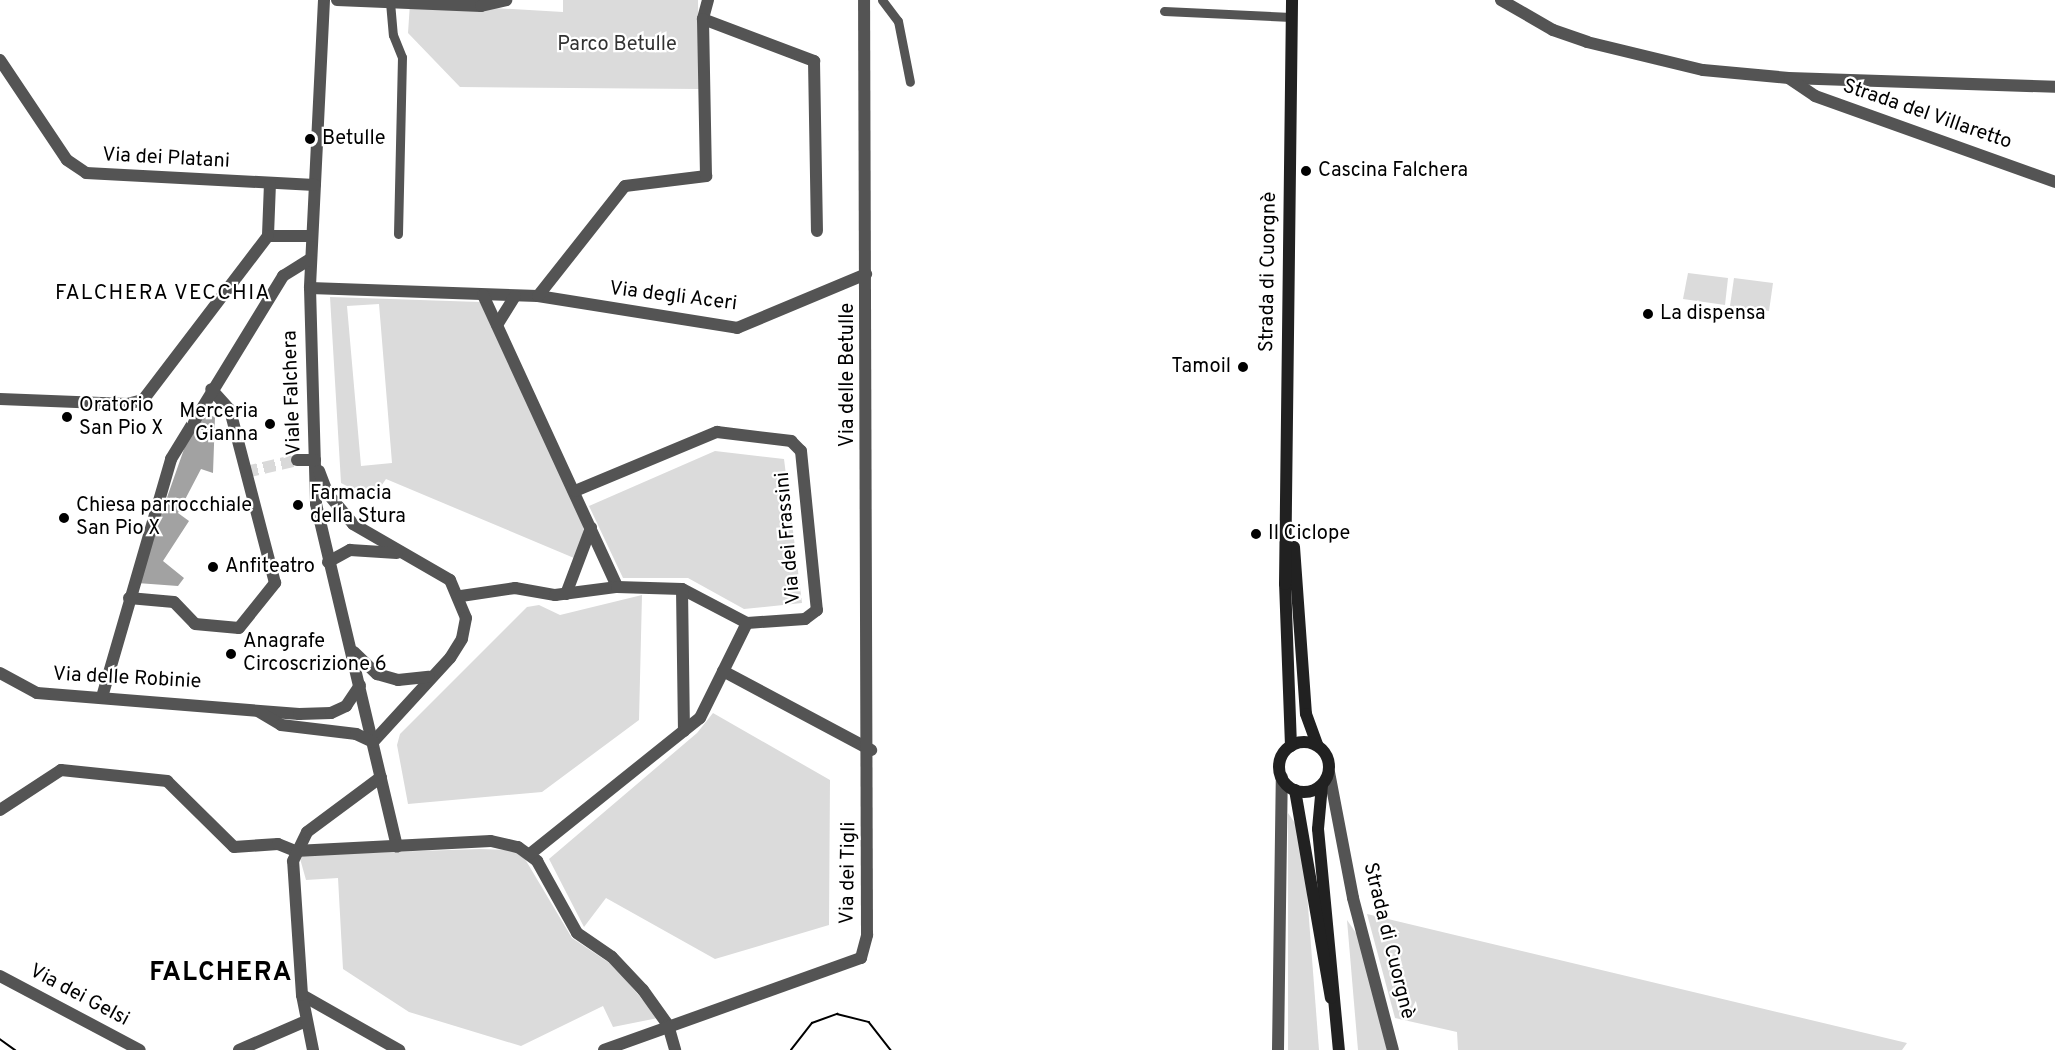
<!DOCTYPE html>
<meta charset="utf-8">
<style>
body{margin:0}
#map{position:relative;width:2055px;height:1050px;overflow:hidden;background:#fff;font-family:Overpass,sans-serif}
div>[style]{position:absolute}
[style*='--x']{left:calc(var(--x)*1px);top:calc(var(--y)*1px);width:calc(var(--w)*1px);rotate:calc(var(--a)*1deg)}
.green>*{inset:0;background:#dbdbdb}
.water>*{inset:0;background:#a2a2a2}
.street-tunnel>*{height:12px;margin-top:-6px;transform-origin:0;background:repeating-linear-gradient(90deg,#d9d9d9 0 12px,transparent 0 18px)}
.lane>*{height:9px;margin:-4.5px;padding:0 4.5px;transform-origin:4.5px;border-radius:4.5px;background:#545454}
.street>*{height:12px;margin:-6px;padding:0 6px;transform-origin:6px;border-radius:6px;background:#545454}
.secondary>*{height:12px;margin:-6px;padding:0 6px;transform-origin:6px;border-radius:6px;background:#212121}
.secondary>.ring{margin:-6px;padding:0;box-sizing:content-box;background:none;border:12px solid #212121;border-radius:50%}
.tram>*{height:1.5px;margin:-0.75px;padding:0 0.75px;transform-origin:0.75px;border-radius:0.75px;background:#000}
.dots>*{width:16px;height:16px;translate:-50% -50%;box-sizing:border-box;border:3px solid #fff;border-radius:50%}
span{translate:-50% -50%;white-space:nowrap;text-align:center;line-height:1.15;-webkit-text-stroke:4.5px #fff;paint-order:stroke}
.park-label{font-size:20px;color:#323232}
.street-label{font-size:20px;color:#000}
.poi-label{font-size:20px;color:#000}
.left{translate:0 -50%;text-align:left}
.right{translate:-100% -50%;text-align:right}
.neighbourhood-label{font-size:21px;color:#000;letter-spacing:1.5px}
.district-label{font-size:26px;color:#000;font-weight:700;letter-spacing:1.5px}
</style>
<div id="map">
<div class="green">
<div style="clip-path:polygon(563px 0,698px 0,699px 89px,460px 87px,408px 33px,410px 3px,563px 12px)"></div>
<div style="clip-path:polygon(1688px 273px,1728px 278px,1725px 305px,1683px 299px)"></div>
<div style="clip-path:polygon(1734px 278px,1773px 283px,1769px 311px,1730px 306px)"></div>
<div style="clip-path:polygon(evenodd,330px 297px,480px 302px,582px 521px,584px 531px,574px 558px,386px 479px,372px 499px,341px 483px,330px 297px,379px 304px,392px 463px,361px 466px,347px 306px,379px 304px)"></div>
<div style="clip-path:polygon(715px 451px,784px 459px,802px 603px,744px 609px,688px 578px,623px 578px,589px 506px)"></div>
<div style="clip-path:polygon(642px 595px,639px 720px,542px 792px,408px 804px,397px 745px,400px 734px,527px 607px,539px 605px,560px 615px)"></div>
<div style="clip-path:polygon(713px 713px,830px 780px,829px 925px,715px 959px,606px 898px,584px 927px,549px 859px,697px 733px)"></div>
<div style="clip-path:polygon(1288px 813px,1297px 826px,1306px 880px,1319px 1050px,1288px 1050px)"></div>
<div style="clip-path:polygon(480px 849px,512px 850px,525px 859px,572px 938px,614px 966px,658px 1018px,613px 1027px,603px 1006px,521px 1046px,409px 1012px,343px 969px,338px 878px,306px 880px,299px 855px)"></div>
<div style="clip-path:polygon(1367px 914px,1907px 1043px,1902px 1050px,1458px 1050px,1457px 1032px,1395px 1018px)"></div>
<div style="clip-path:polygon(1347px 920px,1358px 936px,1387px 1050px,1358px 1050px)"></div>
</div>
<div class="water">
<div style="clip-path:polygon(197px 412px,215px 417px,213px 473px,201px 469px,178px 513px,189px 521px,163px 561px,184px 578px,178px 586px,137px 583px)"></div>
</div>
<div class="street-tunnel">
<div style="--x:246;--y:472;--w:52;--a:-13.2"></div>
</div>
<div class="lane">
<div style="--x:882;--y:0;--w:26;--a:53"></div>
<div style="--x:898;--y:21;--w:62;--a:78.9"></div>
<div style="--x:390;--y:2;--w:33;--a:85"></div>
<div style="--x:393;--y:35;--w:24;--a:68"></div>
<div style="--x:402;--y:57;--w:177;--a:91.3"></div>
<div style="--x:1164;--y:11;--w:127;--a:2.7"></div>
</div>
<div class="street">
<div style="--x:324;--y:0;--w:288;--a:92.8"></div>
<div style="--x:310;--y:288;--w:216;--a:88.4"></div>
<div style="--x:316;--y:504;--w:352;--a:76.7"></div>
<div style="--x:337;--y:0;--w:144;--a:2.4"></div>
<div style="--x:481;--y:6;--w:26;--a:-13"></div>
<div style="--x:708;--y:0;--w:20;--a:105"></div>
<div style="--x:703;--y:19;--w:119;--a:20.7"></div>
<div style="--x:814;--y:61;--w:170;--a:89"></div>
<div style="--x:1501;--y:0;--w:60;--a:30"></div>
<div style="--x:1553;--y:30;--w:36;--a:19"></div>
<div style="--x:1587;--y:42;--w:119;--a:13.6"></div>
<div style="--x:1703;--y:70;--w:86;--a:5.3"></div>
<div style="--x:1789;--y:78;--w:266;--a:1.9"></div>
<div style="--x:0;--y:60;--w:120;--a:56.2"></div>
<div style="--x:67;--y:160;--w:23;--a:34"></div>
<div style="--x:86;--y:173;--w:229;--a:3"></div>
<div style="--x:1790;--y:79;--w:30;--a:34"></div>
<div style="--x:1815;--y:96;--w:255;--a:19.7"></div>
<div style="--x:270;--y:183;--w:53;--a:92.2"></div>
<div style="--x:268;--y:236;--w:44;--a:0"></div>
<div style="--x:310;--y:288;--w:228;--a:2"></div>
<div style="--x:538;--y:296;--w:202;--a:9.1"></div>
<div style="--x:737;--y:328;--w:140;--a:-22.7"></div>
<div style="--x:483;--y:295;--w:321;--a:65.3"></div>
<div style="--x:538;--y:296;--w:140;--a:-51.7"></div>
<div style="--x:625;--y:186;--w:82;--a:-7"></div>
<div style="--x:706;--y:176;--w:157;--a:-91.1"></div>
<div style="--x:497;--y:325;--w:34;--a:-58"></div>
<div style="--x:0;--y:399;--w:127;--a:2.3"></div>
<div style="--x:127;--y:404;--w:16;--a:-14"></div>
<div style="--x:143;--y:400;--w:206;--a:-52.7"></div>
<div style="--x:297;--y:460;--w:18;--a:0"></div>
<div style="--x:319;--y:471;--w:25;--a:69"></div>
<div style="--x:328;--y:494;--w:39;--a:50"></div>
<div style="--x:353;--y:524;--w:112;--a:30"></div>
<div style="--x:450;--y:580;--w:41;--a:67.2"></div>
<div style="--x:466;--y:618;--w:21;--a:101"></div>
<div style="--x:462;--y:639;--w:22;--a:122"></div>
<div style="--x:450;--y:658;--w:114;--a:132.5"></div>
<div style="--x:575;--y:491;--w:154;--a:-22.6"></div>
<div style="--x:717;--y:432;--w:75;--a:6.9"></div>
<div style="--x:791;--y:441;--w:14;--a:45"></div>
<div style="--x:801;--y:451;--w:160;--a:84.3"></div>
<div style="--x:817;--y:610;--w:15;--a:143"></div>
<div style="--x:805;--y:619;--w:58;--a:176.1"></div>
<div style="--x:747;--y:623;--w:73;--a:-152.4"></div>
<div style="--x:328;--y:562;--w:25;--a:-29"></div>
<div style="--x:350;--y:550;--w:47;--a:3.7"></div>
<div style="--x:566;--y:594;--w:71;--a:-69.3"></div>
<div style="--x:461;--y:596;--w:55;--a:-8.4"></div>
<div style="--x:515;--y:588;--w:41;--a:9.9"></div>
<div style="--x:555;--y:595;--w:63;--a:-7.4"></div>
<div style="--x:617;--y:587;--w:65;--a:1.8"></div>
<div style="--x:682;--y:589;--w:142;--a:89.2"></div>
<div style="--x:129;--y:598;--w:45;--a:5.1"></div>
<div style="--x:174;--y:602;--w:30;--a:46"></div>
<div style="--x:195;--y:624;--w:44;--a:5.2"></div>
<div style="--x:239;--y:628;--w:58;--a:-51.3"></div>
<div style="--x:275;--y:583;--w:179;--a:-104.6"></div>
<div style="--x:230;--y:410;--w:28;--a:-132"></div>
<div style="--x:354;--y:652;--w:32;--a:44"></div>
<div style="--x:377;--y:674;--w:22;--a:16"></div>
<div style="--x:398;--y:680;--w:31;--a:-6"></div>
<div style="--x:723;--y:671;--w:168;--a:28.1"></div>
<div style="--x:0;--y:673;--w:42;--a:28.4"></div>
<div style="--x:37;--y:693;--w:263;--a:4.6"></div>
<div style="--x:299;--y:714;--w:32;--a:-2"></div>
<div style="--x:331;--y:713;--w:17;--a:-25"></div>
<div style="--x:346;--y:706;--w:25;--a:-56"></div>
<div style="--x:102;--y:697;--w:248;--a:-73.8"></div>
<div style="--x:171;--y:459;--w:215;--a:-58.5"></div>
<div style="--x:283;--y:276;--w:32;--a:-32"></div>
<div style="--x:258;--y:711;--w:27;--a:31"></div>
<div style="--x:281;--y:725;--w:76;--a:6.8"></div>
<div style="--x:356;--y:734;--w:19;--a:25"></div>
<div style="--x:1329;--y:772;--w:128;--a:79.2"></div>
<div style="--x:1353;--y:898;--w:157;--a:75.3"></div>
<div style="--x:0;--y:810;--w:73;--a:-33.3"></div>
<div style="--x:61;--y:770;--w:107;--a:5.9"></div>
<div style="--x:167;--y:781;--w:94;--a:44.6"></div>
<div style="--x:234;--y:847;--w:44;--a:-3.9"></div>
<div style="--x:278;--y:844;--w:18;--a:22"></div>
<div style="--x:295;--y:851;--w:196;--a:-2.9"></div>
<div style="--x:491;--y:841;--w:28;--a:13"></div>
<div style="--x:518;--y:847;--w:24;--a:36"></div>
<div style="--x:537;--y:861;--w:82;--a:60.9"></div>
<div style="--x:577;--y:933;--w:42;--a:34.4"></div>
<div style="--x:612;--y:957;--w:45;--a:46.8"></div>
<div style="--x:643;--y:990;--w:43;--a:54.5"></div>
<div style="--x:668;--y:1025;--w:26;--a:74"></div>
<div style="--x:530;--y:854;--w:218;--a:-38.7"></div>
<div style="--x:700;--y:718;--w:106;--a:-63.7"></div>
<div style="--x:0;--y:976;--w:158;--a:27.9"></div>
<div style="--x:302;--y:995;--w:112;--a:29.6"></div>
<div style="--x:239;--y:1050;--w:73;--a:-23.4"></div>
<div style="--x:313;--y:1050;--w:56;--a:-101.3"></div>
<div style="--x:302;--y:995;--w:134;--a:-93.8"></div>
<div style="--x:293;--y:861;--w:32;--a:-64"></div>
<div style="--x:307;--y:832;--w:92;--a:-36.6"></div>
<div style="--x:604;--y:1050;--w:273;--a:-19.7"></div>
<div style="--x:861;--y:958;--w:24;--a:-75"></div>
<div style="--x:867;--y:935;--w:935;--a:-90.18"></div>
<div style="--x:1278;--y:1050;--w:273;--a:-89.2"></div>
</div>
<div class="secondary">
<div style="--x:1294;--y:547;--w:167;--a:85.9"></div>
<div style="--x:1306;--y:714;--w:33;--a:70"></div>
<div class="ring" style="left:1279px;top:742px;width:38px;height:38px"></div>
<div style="--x:1291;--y:746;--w:162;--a:-92.1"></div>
<div style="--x:1285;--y:584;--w:584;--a:-89.31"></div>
<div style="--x:1322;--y:785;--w:44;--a:95.2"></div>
<div style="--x:1318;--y:829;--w:222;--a:84.6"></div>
<div style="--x:1295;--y:790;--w:211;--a:80.2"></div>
</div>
<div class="tram">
<div style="--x:0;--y:1039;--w:19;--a:36"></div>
<div style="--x:791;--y:1050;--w:34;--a:-52"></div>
<div style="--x:812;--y:1023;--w:27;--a:-20"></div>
<div style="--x:837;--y:1014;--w:33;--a:14"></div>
<div style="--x:869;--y:1022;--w:36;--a:52"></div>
</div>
<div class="dots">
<div style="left:310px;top:139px;background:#000"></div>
<div style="left:1306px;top:171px;background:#000"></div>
<div style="left:1648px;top:314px;background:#000"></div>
<div style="left:1243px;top:367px;background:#000"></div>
<div style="left:67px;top:417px;background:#000"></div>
<div style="left:270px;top:424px;background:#000"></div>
<div style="left:298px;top:505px;background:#000"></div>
<div style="left:64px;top:518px;background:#000"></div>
<div style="left:1256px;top:534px;background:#000"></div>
<div style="left:213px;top:567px;background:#000"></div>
<div style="left:231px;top:654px;background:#000"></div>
</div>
<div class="park-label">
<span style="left:617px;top:45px">Parco Betulle</span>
</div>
<div class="street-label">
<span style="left:1927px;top:115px;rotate:19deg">Strada del Villaretto</span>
<span style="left:166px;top:159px;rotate:3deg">Via dei Platani</span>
<span style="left:1269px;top:272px;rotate:-89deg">Strada di Cuorgnè</span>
<span style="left:673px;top:297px;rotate:7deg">Via degli Aceri</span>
<span style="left:848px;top:375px;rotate:-90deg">Via delle Betulle</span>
<span style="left:293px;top:393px;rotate:-92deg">Viale Falchera</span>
<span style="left:789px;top:538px;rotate:-95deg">Via dei Frassini</span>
<span style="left:127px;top:679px;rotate:3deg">Via delle Robinie</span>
<span style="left:849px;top:873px;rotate:-89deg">Via dei Tigli</span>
<span style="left:1388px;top:941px;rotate:76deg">Strada di Cuorgnè</span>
<span style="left:79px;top:996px;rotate:28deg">Via dei Gelsi</span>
</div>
<div class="poi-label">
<span class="left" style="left:322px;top:139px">Betulle</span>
<span class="left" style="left:1318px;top:171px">Cascina Falchera</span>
<span class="left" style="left:1660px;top:314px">La dispensa</span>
<span class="right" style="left:1231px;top:367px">Tamoil</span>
<span class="left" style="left:79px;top:418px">Oratorio<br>San Pio X</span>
<span class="right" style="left:258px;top:424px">Merceria<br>Gianna</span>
<span class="left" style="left:310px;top:506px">Farmacia<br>della Stura</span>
<span class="left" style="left:76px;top:518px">Chiesa parrocchiale<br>San Pio X</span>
<span class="left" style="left:1268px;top:534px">Il Ciclope</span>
<span class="left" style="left:225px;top:567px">Anfiteatro</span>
<span class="left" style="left:243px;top:654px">Anagrafe<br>Circoscrizione 6</span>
</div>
<div class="neighbourhood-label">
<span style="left:163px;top:294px">FALCHERA VECCHIA</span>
</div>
<div class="district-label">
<span style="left:221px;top:974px">FALCHERA</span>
</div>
</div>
